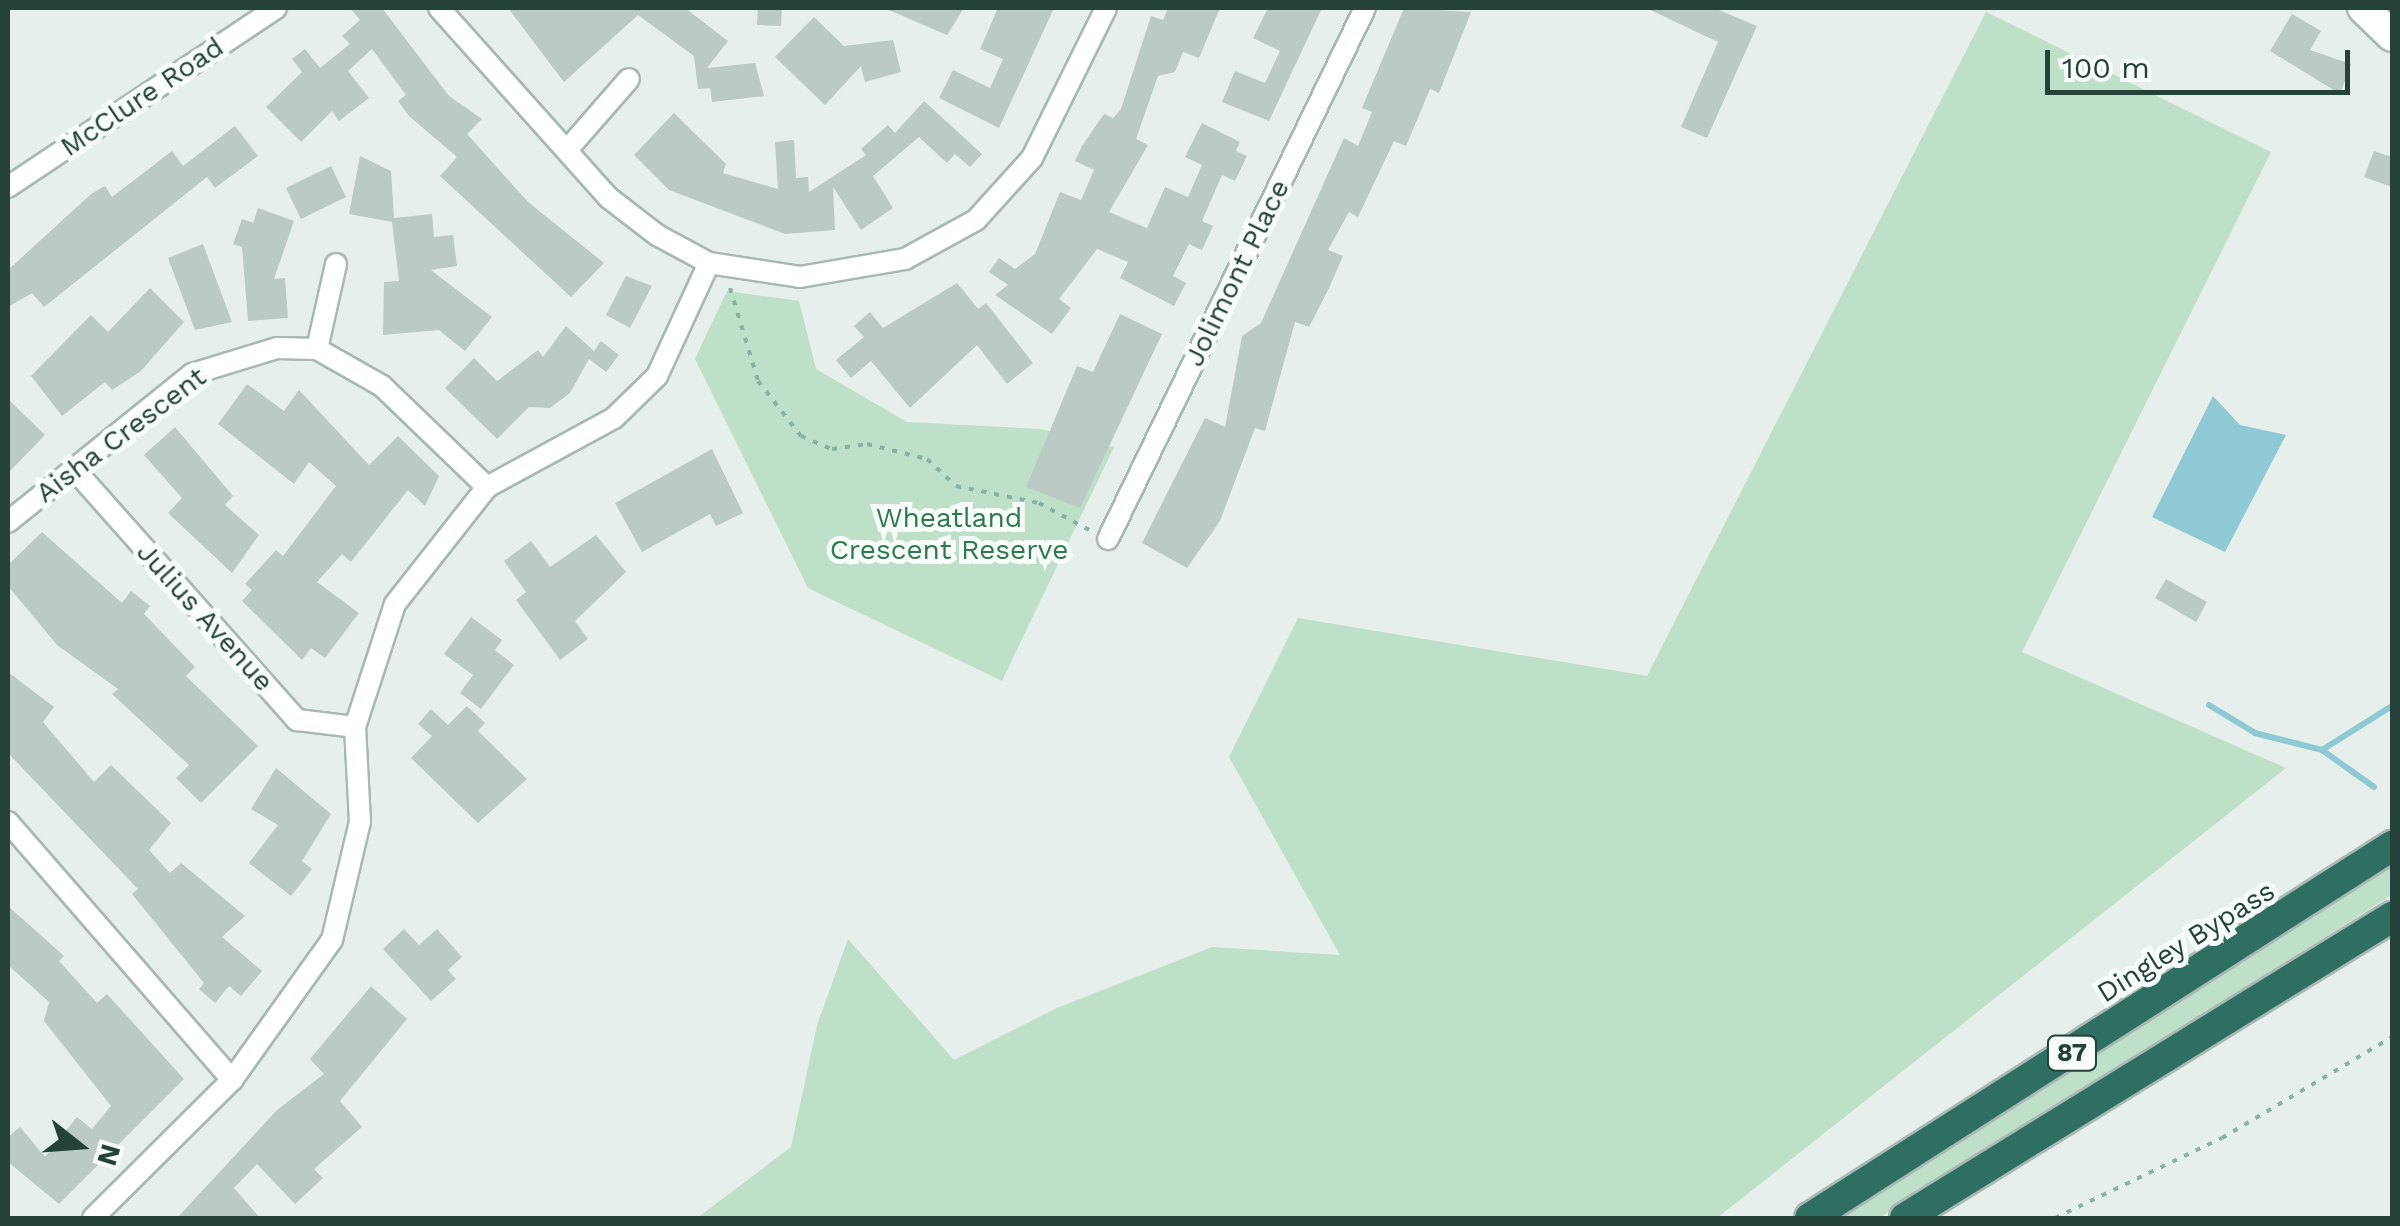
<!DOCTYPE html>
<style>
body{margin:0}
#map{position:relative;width:2400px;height:1226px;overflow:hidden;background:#e6efeb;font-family:"Work Sans",sans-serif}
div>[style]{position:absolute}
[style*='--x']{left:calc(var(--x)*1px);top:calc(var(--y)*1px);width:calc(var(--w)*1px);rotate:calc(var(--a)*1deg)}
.green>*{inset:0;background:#bfe0c8}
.water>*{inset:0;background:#8ec9d4}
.stream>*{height:6px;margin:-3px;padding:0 3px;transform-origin:3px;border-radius:3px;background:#8ec9d4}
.building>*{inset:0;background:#bbcac4}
.path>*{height:4px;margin-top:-2px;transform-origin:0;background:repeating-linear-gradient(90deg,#86b3a5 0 5px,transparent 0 13px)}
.roads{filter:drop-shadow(2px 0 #a8b8b2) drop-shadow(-2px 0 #a8b8b2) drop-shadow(0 2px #a8b8b2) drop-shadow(0 -2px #a8b8b2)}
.street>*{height:20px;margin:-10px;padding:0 10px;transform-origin:10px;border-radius:10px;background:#fff}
.secondary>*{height:30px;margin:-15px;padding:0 15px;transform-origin:15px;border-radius:15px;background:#fff}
.highway>*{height:30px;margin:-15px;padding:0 15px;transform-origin:15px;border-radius:15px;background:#2f6f62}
span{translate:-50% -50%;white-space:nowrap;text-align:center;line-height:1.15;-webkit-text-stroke:10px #f7fbf9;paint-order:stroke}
.shield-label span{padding:2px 8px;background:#f7fbf9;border:2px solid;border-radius:8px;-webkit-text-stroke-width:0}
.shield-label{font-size:25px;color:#24423a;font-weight:700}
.street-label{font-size:28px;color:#24423a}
.park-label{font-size:28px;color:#2d7a4b}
.frame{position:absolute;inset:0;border:10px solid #24423a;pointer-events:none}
.north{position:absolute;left:30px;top:1096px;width:100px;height:100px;-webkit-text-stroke:8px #f7fbf9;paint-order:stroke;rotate:107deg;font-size:28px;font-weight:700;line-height:40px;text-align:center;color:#24423a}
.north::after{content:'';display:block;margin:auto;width:35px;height:45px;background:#24423a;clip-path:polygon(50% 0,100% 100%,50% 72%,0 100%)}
.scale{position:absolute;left:2045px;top:50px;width:305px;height:45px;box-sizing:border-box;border:5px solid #24423a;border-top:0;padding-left:12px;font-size:30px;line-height:35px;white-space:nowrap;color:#24423a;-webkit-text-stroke:8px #f7fbf9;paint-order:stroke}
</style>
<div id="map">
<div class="green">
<div style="clip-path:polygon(1986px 12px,2271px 152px,2022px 652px,2286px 768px,1717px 1218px,697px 1218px,791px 1147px,817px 1025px,848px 939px,954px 1060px,1057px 1008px,1212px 947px,1340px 955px,1229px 757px,1298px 618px,1647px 676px)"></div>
<div style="clip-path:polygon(727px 291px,799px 301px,816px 369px,907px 422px,1041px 429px,1114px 447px,1002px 681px,808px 588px,695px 359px)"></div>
<div style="clip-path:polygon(2392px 866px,2392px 895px,1879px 1218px,1840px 1218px)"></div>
</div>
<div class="water">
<div style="clip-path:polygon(2213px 396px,2240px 425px,2286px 435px,2225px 552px,2152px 517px)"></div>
</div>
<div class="stream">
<div style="--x:2209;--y:705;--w:54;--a:31.3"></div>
<div style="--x:2255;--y:733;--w:69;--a:14.2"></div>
<div style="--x:2374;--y:787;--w:64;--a:-144.6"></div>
<div style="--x:2322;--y:750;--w:83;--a:-32.2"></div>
</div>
<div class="building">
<div style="clip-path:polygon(350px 8px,382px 8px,449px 96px,482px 119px,467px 134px,528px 202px,604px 263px,571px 297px,440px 176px,457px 157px,409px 116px,398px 101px,406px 95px,372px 49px,348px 71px,369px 98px,339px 121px,332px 111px,301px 142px,266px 107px,302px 72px,292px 59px,305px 49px,320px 68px,350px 44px,342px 36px,360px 20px)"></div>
<div style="clip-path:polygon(508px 8px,685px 8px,728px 41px,707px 68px,755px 63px,764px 96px,712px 102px,710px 88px,698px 89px,694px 56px,638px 15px,564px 82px)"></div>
<div style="clip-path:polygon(758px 8px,782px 8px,781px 26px,757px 25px)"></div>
<div style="clip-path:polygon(884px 8px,964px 8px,947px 35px)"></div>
<div style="clip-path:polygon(998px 8px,1054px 8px,999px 128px,939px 98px,953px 70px,990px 88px,1003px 59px,980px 49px)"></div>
<div style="clip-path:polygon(1168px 8px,1220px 8px,1199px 58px,1183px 52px,1175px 72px,1158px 76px,1136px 139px,1148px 145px,1109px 212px,1147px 228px,1165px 187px,1188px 197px,1202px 165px,1185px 157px,1202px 123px,1240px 142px,1236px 151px,1247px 156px,1235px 181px,1222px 175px,1202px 221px,1213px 226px,1202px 250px,1189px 244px,1173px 276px,1186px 283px,1174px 306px,1120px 278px,1128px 262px,1097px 249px,1059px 299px,1071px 308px,1052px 334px,995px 295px,1008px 285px,989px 272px,999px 258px,1015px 269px,1035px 254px,1060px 192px,1081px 200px,1094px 170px,1075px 161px,1082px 146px,1104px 114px,1113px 118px,1121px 109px,1151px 16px,1163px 20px)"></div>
<div style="clip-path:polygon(1268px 8px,1322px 8px,1269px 121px,1222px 102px,1235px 71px,1265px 83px,1280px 51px,1253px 38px)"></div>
<div style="clip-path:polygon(1404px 8px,1471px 12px,1439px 93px,1430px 89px,1406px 146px,1394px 141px,1358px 217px,1349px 212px,1328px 250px,1343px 256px,1329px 288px,1309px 327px,1295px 322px,1265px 431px,1255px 428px,1220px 521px,1187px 568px,1142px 543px,1205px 418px,1225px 427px,1242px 336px,1261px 323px,1344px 138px,1358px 146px,1372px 112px,1362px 108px)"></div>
<div style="clip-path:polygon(1646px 8px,1714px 8px,1757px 26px,1707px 138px,1681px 127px,1718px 42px)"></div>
<div style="clip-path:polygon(2292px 14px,2321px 31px,2310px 50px,2351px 64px,2340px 94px,2270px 51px)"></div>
<div style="clip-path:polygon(814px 17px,844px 46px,893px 40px,901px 72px,865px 82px,861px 66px,825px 105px,775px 57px)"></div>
<div style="clip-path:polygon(924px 101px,982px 154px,970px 167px,955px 154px,947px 163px,919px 137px,873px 176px,893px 208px,861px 230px,833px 187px,835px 230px,785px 234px,669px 190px,634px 155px,674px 113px,726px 164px,723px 173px,778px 189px,775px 142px,794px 140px,796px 178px,808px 177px,809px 192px,866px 155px,861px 149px,888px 125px,895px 133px)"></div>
<div style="clip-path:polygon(235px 126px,258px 156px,215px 188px,207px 177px,44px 307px,32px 293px,8px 307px,8px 270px,91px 194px,105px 186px,112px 197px,172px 151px,183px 166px)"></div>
<div style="clip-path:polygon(2374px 151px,2392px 157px,2392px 187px,2364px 177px)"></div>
<div style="clip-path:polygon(360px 156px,391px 171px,394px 218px,432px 214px,434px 237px,453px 235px,457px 266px,431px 270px,492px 317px,465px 351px,439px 330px,383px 335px,384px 282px,399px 281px,392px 222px,349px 214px)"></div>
<div style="clip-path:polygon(331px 166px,346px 197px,301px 219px,286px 188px)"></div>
<div style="clip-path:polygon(258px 208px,294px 221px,274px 279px,285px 278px,288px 318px,248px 321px,242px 247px,233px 244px,242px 219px,253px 223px)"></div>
<div style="clip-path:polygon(203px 244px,232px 322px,195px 330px,168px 258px)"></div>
<div style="clip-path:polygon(626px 276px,652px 286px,630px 328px,606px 315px)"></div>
<div style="clip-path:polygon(957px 283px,978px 309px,986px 303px,1033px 363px,1007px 384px,977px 345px,910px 408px,871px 361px,851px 378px,836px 360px,864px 337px,854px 326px,870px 312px,883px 328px)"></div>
<div style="clip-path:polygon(150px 288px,184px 322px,141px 371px,112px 390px,105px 382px,62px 416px,31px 376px,91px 315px,108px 332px)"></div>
<div style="clip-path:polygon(1120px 314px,1162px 334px,1080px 508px,1026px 487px,1077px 366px,1093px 372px)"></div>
<div style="clip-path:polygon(566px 326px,594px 351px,601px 341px,619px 355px,606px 372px,589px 359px,570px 393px,550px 408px,529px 407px,497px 439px,445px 388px,474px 358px,497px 381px,538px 350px,543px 357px)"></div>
<div style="clip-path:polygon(247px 384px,284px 411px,299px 390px,369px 465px,398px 436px,439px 476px,425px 506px,408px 490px,351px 562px,342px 554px,317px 582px,359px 613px,325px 658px,311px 648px,302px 660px,242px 601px,252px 590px,245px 584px,276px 550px,283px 556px,336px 486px,309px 462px,294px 484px,218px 424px)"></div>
<div style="clip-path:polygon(8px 399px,45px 435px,8px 473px)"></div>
<div style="clip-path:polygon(175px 427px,233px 496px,225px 505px,259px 535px,232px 573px,168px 513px,182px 498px,144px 455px)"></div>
<div style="clip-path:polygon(712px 449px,743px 513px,716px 526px,710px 514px,642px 552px,615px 503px)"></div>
<div style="clip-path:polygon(42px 532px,122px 603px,131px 591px,150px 606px,144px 614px,195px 667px,186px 676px,258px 746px,201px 803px,176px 778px,189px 765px,112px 694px,118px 689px,57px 645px,8px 586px,8px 565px)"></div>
<div style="clip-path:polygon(596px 535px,626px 572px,575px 621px,588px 639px,560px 660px,516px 600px,526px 592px,504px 561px,531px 541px,550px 567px)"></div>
<div style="clip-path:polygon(2166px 579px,2207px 602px,2196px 622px,2155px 598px)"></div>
<div style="clip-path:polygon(471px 617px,502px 640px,495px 650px,514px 665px,481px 709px,460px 693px,473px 675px,444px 654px)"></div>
<div style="clip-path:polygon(8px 672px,54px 707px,43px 722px,94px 782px,111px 765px,171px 823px,149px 850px,170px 873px,181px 863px,245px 916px,222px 937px,262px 971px,241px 996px,229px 986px,215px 1003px,199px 989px,204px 983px,132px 894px,138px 889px,8px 753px)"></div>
<div style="clip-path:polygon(467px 706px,485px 723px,478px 731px,527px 779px,478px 823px,411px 758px,432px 736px,418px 724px,431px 709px,448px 725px)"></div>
<div style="clip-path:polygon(276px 768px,331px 814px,302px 861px,312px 869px,291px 896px,249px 863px,278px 825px,251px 809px)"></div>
<div style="clip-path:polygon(8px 906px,64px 956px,59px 961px,97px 1003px,107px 994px,184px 1079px,59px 1204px,8px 1162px,8px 1137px,20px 1127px,45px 1157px,77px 1117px,92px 1129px,111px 1106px,44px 1021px,49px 1002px,8px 965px)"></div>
<div style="clip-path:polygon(404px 929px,419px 945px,437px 929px,462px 957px,448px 970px,456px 979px,431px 1001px,383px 949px)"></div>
<div style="clip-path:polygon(371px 986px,407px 1019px,340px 1101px,362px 1127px,314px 1169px,323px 1178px,295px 1204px,257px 1164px,234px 1188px,260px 1218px,177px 1218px,277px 1110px,324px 1074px,310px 1059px)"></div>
</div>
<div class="path">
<div style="--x:730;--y:288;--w:97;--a:73.2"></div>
<div style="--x:758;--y:381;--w:70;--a:52"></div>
<div style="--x:801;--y:436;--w:34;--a:23"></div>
<div style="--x:832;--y:449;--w:35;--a:-8"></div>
<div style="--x:867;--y:444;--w:62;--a:14"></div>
<div style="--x:927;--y:459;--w:40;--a:43"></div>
<div style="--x:956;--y:486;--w:85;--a:11.6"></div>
<div style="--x:1039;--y:503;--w:57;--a:28.4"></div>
<div style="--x:2055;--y:1218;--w:185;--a:-25.6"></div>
<div style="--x:2222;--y:1138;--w:198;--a:-30.7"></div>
</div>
<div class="roads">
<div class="street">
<div style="--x:439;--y:8;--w:255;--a:48.2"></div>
<div style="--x:609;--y:198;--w:61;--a:37.6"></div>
<div style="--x:657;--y:235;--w:59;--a:28.3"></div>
<div style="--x:709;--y:263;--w:92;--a:8.7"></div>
<div style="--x:800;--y:277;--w:107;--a:-9.7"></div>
<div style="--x:905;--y:259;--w:81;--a:-28.8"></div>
<div style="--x:976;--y:220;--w:84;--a:-47.9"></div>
<div style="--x:1032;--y:158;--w:167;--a:-63.7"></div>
<div style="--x:567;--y:150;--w:94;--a:-48.9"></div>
<div style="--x:8;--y:187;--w:322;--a:-33.7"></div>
<div style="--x:317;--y:349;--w:87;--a:-77.4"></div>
<div style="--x:74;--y:469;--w:336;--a:48.4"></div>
<div style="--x:297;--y:720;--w:58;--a:6.9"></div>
<div style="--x:8;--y:522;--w:236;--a:-38.8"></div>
<div style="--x:192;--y:374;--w:89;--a:-17"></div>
<div style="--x:277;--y:348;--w:40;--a:1.4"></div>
<div style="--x:317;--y:349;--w:75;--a:29.6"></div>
<div style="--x:382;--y:386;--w:146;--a:43.9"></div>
<div style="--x:1108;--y:539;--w:590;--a:-64.17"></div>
<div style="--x:8;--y:822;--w:342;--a:49"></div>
<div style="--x:93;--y:1218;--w:196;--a:-44.8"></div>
<div style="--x:232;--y:1080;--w:172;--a:-54.5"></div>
<div style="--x:332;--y:940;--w:121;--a:-76.7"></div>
<div style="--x:360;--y:822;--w:95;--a:-93"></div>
<div style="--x:355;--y:727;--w:129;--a:-72"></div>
<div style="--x:395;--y:604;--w:149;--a:-51.8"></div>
<div style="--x:487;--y:487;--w:145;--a:-28.5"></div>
<div style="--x:614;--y:418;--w:60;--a:-44.3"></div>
<div style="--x:657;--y:376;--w:124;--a:-65.3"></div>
</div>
<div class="secondary">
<div style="--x:2363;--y:8;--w:40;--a:44"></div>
</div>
<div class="highway">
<div style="--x:1810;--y:1218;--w:691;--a:-32.59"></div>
<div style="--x:1905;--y:1218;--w:573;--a:-31.72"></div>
</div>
</div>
<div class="shield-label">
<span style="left:2072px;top:1053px">87</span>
</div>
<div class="street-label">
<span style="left:142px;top:97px;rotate:-34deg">McClure Road</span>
<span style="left:1237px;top:273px;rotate:-64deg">Jolimont Place</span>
<span style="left:121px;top:435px;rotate:-37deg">Aisha Crescent</span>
<span style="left:205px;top:617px;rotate:48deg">Julius Avenue</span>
<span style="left:2186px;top:942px;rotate:-32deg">Dingley Bypass</span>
</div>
<div class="park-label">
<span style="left:949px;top:534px">Wheatland<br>Crescent Reserve</span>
</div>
<div class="frame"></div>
<div class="north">N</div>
<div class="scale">100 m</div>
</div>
